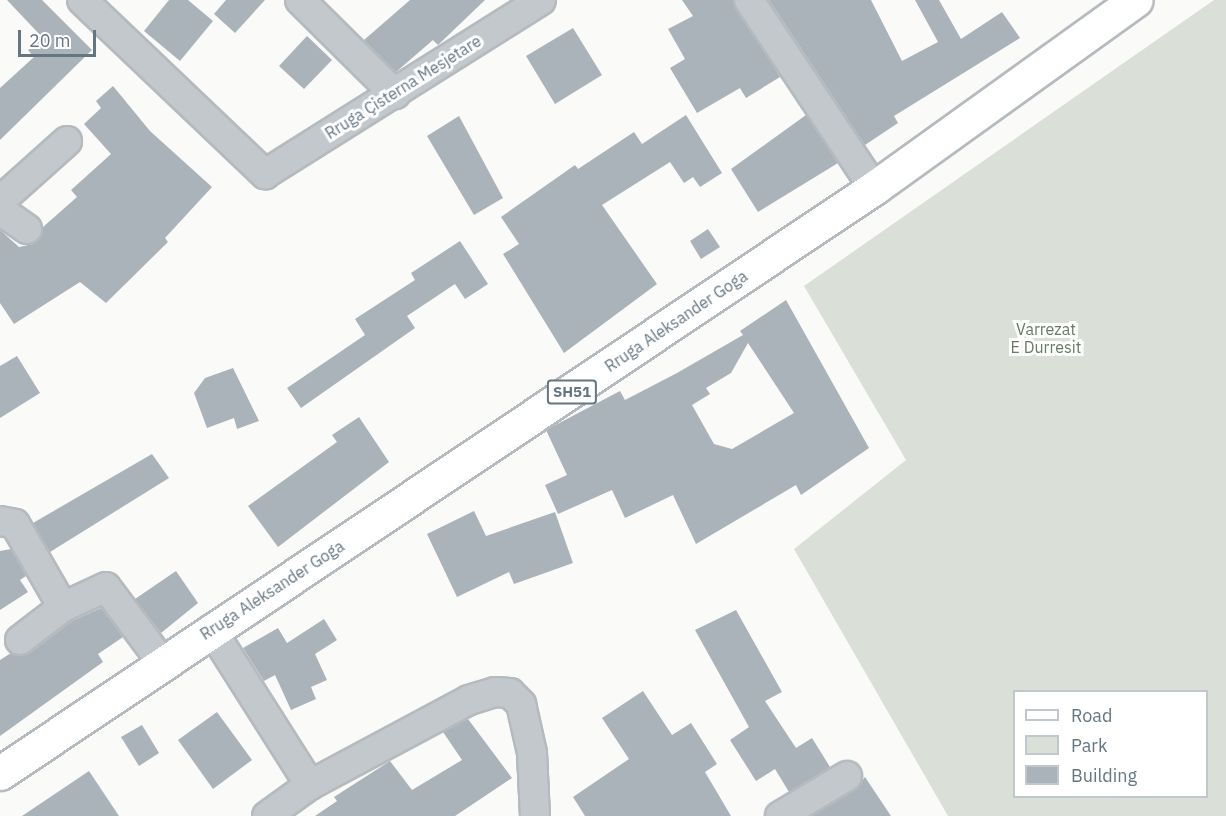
<!DOCTYPE html>
<meta charset="utf-8">
<style>
body{margin:0}
#map{position:relative;width:1226px;height:816px;overflow:hidden;background:#fafaf8;font-family:"IBM Plex Sans",sans-serif}
div>[style]{position:absolute}
[style*='--x']{left:calc(var(--x)*1px);top:calc(var(--y)*1px);width:calc(var(--w)*1px);rotate:calc(var(--a)*1deg)}
.green>*{inset:0;background:#dadfd7}
.building>*{inset:0;background:#aab3b9}
.roads{filter:drop-shadow(2px 0 #b5babe) drop-shadow(-2px 0 #b5babe) drop-shadow(0 2px #b5babe) drop-shadow(0 -2px #b5babe)}
.minor>*{height:28px;margin:-14px;padding:0 14px;transform-origin:14px;border-radius:14px;background:#c3c8cc}
.primary>*{height:33px;margin:-16.5px;padding:0 16.5px;transform-origin:16.5px;border-radius:16.5px;background:#fff}
span{translate:-50% -50%;white-space:nowrap;text-align:center;line-height:1.15;-webkit-text-stroke:6px #fff;paint-order:stroke}
.shield-label span{padding:2px 4px;background:#fff;border:2px solid;border-radius:4px;-webkit-text-stroke-width:0}
.shield-label{font-size:15px;color:#657683;font-weight:700}
.street-label{font-size:16px;color:#657683}
.park-label{font-size:16px;color:#687a64}
.legend{position:absolute;left:1013px;top:690px;width:195px;height:108px;box-sizing:border-box;background:#fff;border:2px solid #c1c8cd;margin:0;padding:8px 10px;list-style:none;font-size:18px;color:#657683}
.legend li{display:flex;align-items:center;gap:12px;height:30px}
.legend b{width:30px;border:2px solid #c1c8cd}
.scale{position:absolute;left:18px;top:30px;width:78px;height:27px;box-sizing:border-box;border:3px solid #657683;border-top:0;padding-left:8px;font-size:18px;line-height:21px;white-space:nowrap;color:#657683;-webkit-text-stroke:4px #fff;paint-order:stroke}
</style>
<div id="map">
<div class="green">
<div style="clip-path:polygon(evenodd,1214px 0,1226px 0,1226px 816px,948px 816px,794px 549px,906px 460px,804px 286px,1214px 0,1014px 692px,1206px 692px,1206px 796px,1014px 796px,1014px 692px)"></div>
</div>
<div class="building">
<div style="clip-path:polygon(7px 0,42px 0,92px 50px,0 140px,0 88px,34px 57px,28px 50px,41px 36px)"></div>
<div style="clip-path:polygon(169px 0,188px 0,213px 21px,180px 61px,144px 31px)"></div>
<div style="clip-path:polygon(226px 0,265px 0,235px 33px,214px 14px)"></div>
<div style="clip-path:polygon(410px 0,485px 0,438px 45px,433px 40px,396px 72px,364px 40px)"></div>
<div style="clip-path:polygon(682px 0,733px 0,780px 77px,746px 98px,740px 88px,697px 113px,670px 68px,685px 59px,668px 29px,693px 16px)"></div>
<div style="clip-path:polygon(769px 0,871px 0,902px 61px,938px 42px,915px 0,939px 0,961px 39px,1002px 12px,1020px 38px,894px 116px,898px 123px,865px 145px)"></div>
<div style="clip-path:polygon(573px 28px,602px 75px,555px 104px,526px 56px)"></div>
<div style="clip-path:polygon(307px 36px,332px 60px,304px 89px,279px 66px)"></div>
<div style="clip-path:polygon(113px 86px,150px 131px,212px 187px,165px 238px,168px 242px,106px 303px,80px 282px,14px 324px,0 303px,0 230px,19px 247px,33px 244px,43px 227px,77px 197px,71px 190px,111px 154px,84px 124px,101px 108px,96px 101px)"></div>
<div style="clip-path:polygon(686px 115px,722px 173px,700px 187px,693px 177px,684px 183px,670px 162px,602px 205px,657px 284px,564px 353px,503px 254px,519px 244px,501px 217px,575px 165px,578px 169px,634px 132px,642px 144px)"></div>
<div style="clip-path:polygon(806px 115px,838px 163px,758px 212px,731px 169px)"></div>
<div style="clip-path:polygon(459px 116px,503px 198px,474px 215px,427px 136px)"></div>
<div style="clip-path:polygon(708px 229px,720px 247px,701px 259px,690px 241px)"></div>
<div style="clip-path:polygon(460px 241px,488px 284px,465px 299px,455px 284px,407px 316px,415px 328px,301px 408px,287px 388px,365px 335px,355px 319px,415px 280px,411px 273px)"></div>
<div style="clip-path:polygon(evenodd,786px 300px,869px 448px,801px 495px,796px 485px,696px 544px,673px 495px,625px 518px,612px 490px,558px 514px,545px 485px,567px 475px,546px 430px,620px 391px,625px 400px,677px 373px,743px 335px,740px 331px,786px 300px,748px 343px,794px 413px,732px 449px,714px 444px,692px 405px,710px 394px,706px 388px,731px 373px,748px 343px)"></div>
<div style="clip-path:polygon(17px 356px,40px 393px,0 418px,0 366px)"></div>
<div style="clip-path:polygon(233px 368px,259px 421px,237px 429px,234px 418px,207px 428px,194px 393px,205px 378px)"></div>
<div style="clip-path:polygon(359px 417px,389px 462px,278px 547px,248px 506px,337px 442px,332px 435px)"></div>
<div style="clip-path:polygon(152px 454px,169px 478px,50px 552px,33px 523px)"></div>
<div style="clip-path:polygon(474px 511px,486px 536px,555px 512px,573px 563px,514px 584px,509px 572px,457px 597px,427px 534px)"></div>
<div style="clip-path:polygon(11px 549px,26px 576px,20px 580px,28px 592px,0 610px,0 551px)"></div>
<div style="clip-path:polygon(176px 571px,198px 603px,161px 633px,135px 599px)"></div>
<div style="clip-path:polygon(101px 608px,123px 637px,98px 654px,103px 662px,0 736px,0 660px,11px 653px,30px 653px,72px 621px)"></div>
<div style="clip-path:polygon(736px 610px,782px 692px,765px 701px,796px 748px,812px 738px,830px 767px,789px 792px,775px 769px,756px 781px,730px 740px,749px 727px,695px 630px)"></div>
<div style="clip-path:polygon(324px 619px,337px 640px,315px 654px,327px 680px,311px 687px,316px 699px,291px 710px,275px 675px,264px 681px,243px 648px,278px 628px,287px 643px)"></div>
<div style="clip-path:polygon(643px 691px,672px 735px,691px 723px,717px 764px,705px 772px,731px 816px,585px 816px,573px 797px,629px 759px,602px 718px)"></div>
<div style="clip-path:polygon(217px 712px,252px 760px,213px 789px,178px 740px)"></div>
<div style="clip-path:polygon(468px 719px,512px 778px,455px 816px,315px 816px,337px 801px,334px 797px,390px 761px,412px 790px,462px 760px,443px 732px)"></div>
<div style="clip-path:polygon(142px 725px,159px 753px,139px 766px,121px 737px)"></div>
<div style="clip-path:polygon(89px 771px,119px 816px,22px 816px)"></div>
<div style="clip-path:polygon(865px 777px,891px 816px,812px 816px,855px 790px)"></div>
</div>
<div class="roads">
<div class="minor">
<div style="--x:82;--y:0;--w:253;--a:43.6"></div>
<div style="--x:265;--y:174;--w:326;--a:-32.2"></div>
<div style="--x:300;--y:0;--w:134;--a:44.7"></div>
<div style="--x:749;--y:0;--w:226;--a:56.4"></div>
<div style="--x:0;--y:201;--w:90;--a:-41.8"></div>
<div style="--x:0;--y:210;--w:33;--a:35"></div>
<div style="--x:0;--y:521;--w:15;--a:11"></div>
<div style="--x:15;--y:524;--w:96;--a:60"></div>
<div style="--x:211;--y:629;--w:185;--a:57.6"></div>
<div style="--x:20;--y:640;--w:54;--a:-37.5"></div>
<div style="--x:63;--y:607;--w:47;--a:-24.9"></div>
<div style="--x:106;--y:587;--w:94;--a:53.3"></div>
<div style="--x:267;--y:816;--w:53;--a:-35.8"></div>
<div style="--x:310;--y:785;--w:180;--a:-28.1"></div>
<div style="--x:469;--y:700;--w:27;--a:-17"></div>
<div style="--x:495;--y:692;--w:15;--a:4"></div>
<div style="--x:510;--y:693;--w:16;--a:45"></div>
<div style="--x:521;--y:704;--w:50;--a:77.3"></div>
<div style="--x:532;--y:753;--w:63;--a:87.3"></div>
<div style="--x:780;--y:816;--w:78;--a:-30.8"></div>
</div>
<div class="primary">
<div style="--x:0;--y:773;--w:1052;--a:-33.8"></div>
<div style="--x:874;--y:188;--w:322;--a:-35.7"></div>
</div>
</div>
<div class="shield-label">
<span style="left:572px;top:392px">SH51</span>
</div>
<div class="street-label">
<span style="left:403px;top:87px;rotate:-32deg">Rruga Çisterna Mesjetare</span>
<span style="left:676px;top:321px;rotate:-34deg">Rruga Aleksander Goga</span>
<span style="left:272px;top:590px;rotate:-33deg">Rruga Aleksander Goga</span>
</div>
<div class="park-label">
<span style="left:1046px;top:338px">Varrezat<br>E Durresit</span>
</div>
<ul class="legend">
<li><b style="height:8px;background:#fff"></b>Road</li>
<li><b style="height:16px;background:#dadfd7"></b>Park</li>
<li><b style="height:16px;background:#aab3b9"></b>Building</li>
</ul>
<div class="scale">20 m</div>
</div>
